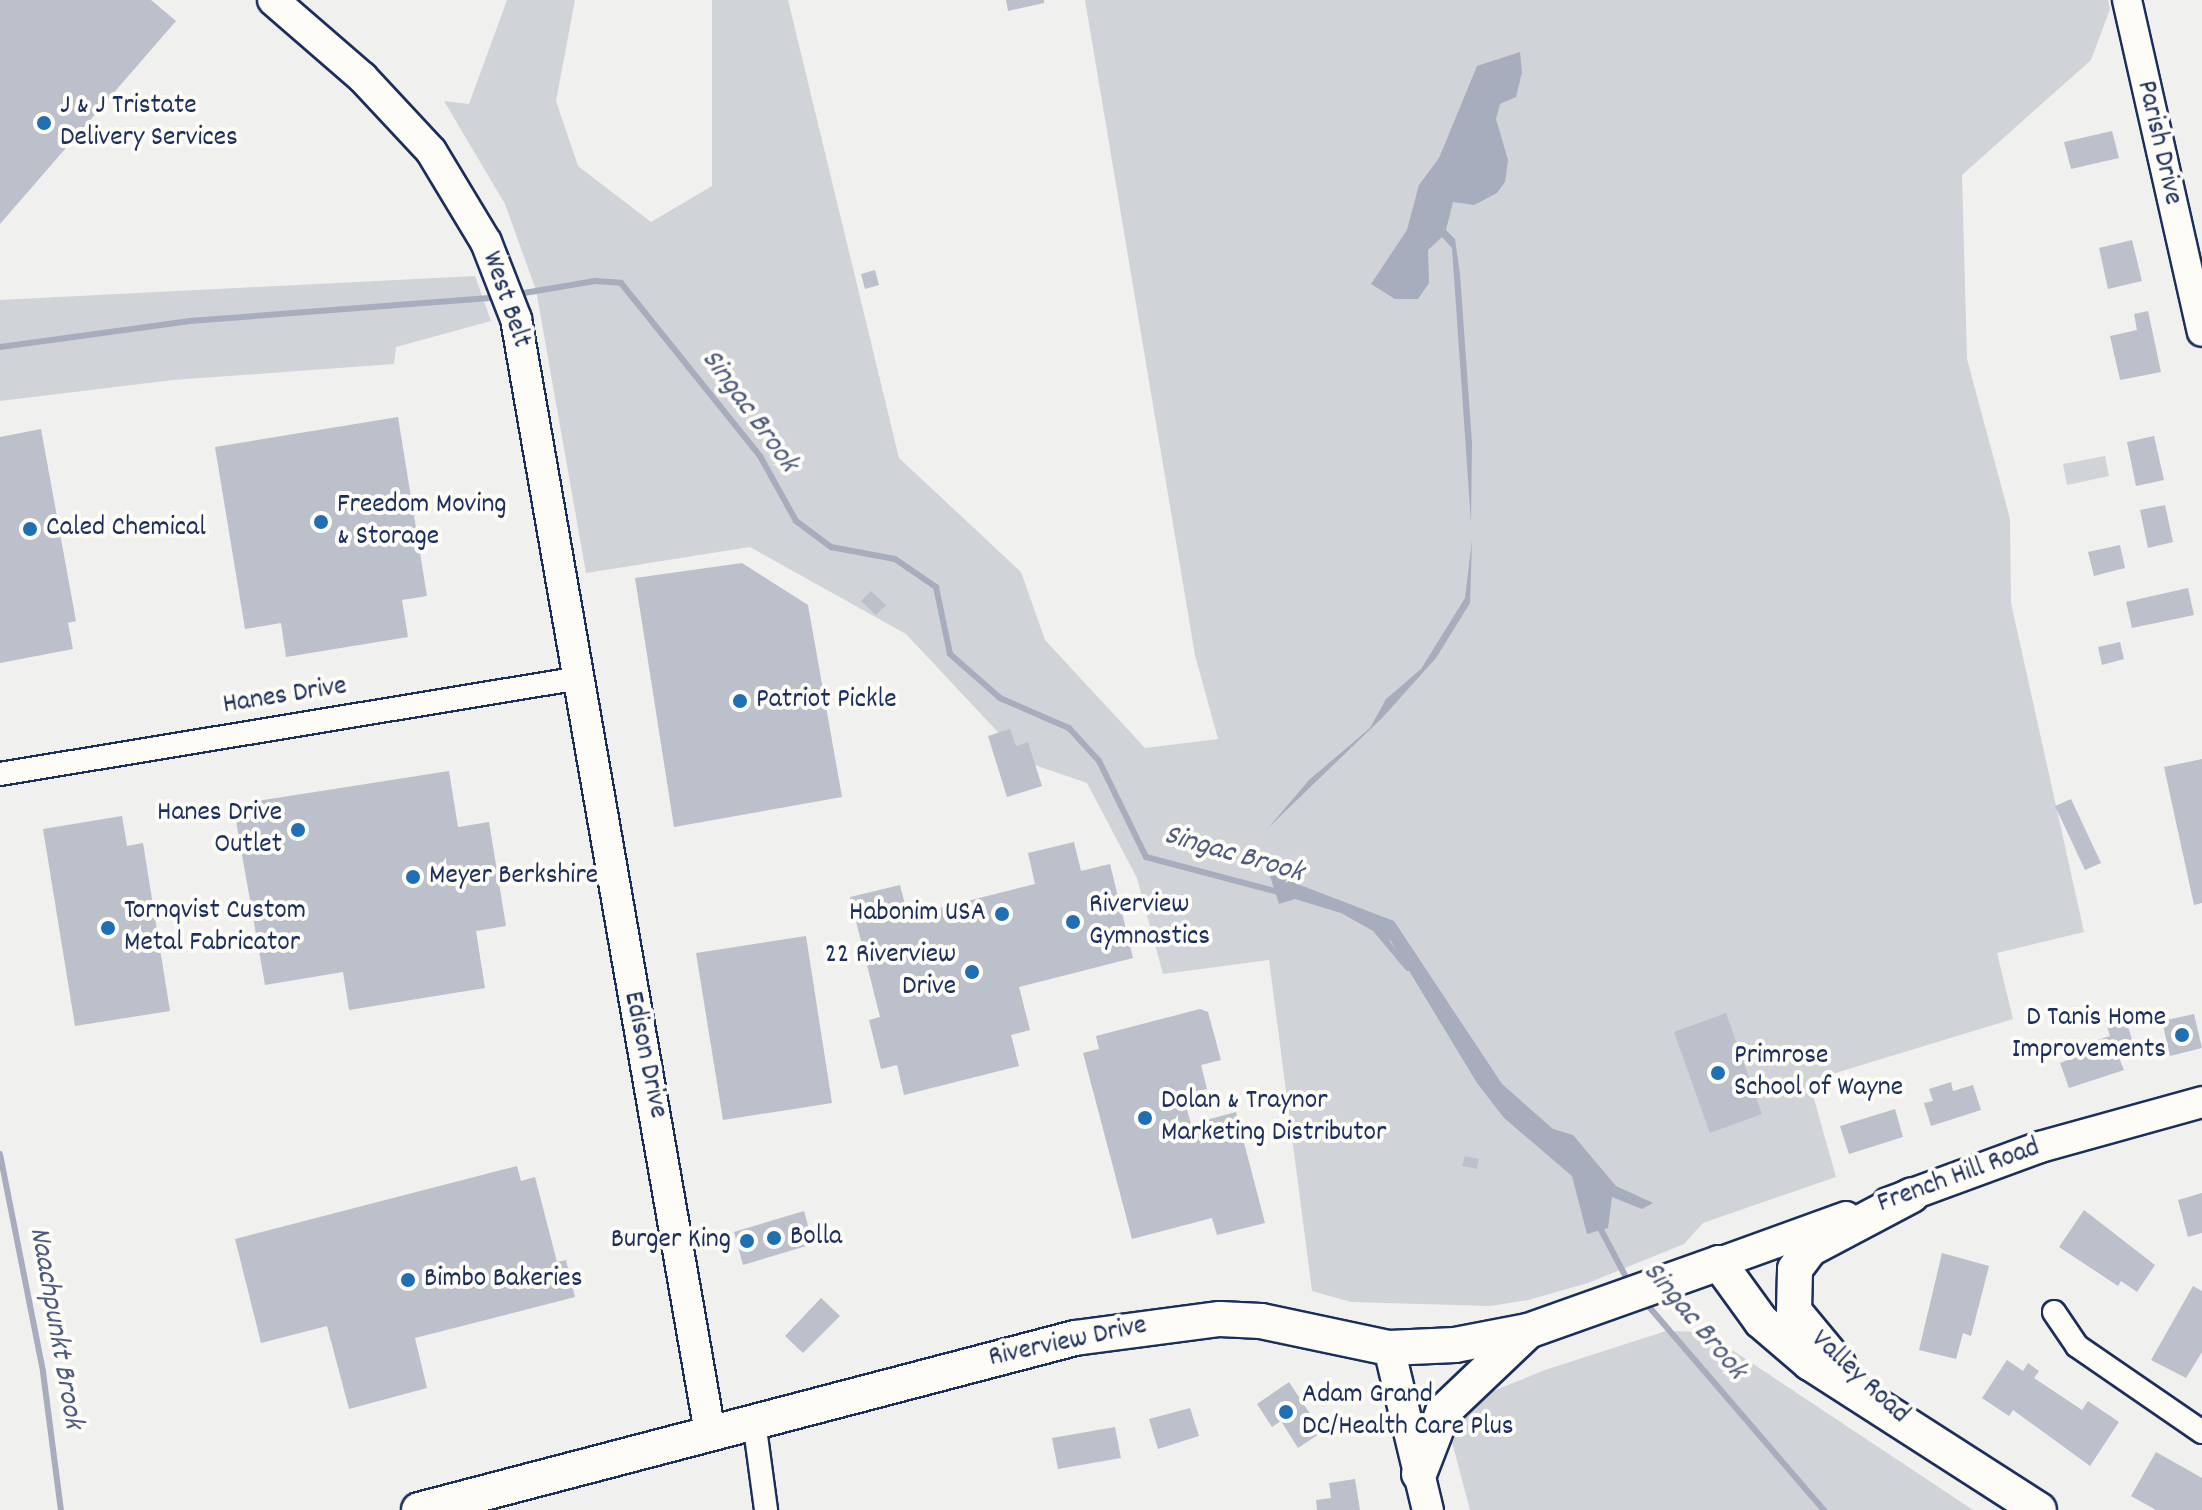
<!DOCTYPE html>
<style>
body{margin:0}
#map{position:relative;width:2202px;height:1510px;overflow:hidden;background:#f0f0ee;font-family:Dekko,sans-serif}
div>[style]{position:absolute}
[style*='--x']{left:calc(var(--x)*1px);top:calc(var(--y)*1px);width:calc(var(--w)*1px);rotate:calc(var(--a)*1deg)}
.green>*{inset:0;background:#d0d3d8}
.water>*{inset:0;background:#a7adbd}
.stream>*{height:6px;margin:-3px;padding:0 3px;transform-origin:3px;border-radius:3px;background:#a7adbd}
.building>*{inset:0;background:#bbc0ca}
.roads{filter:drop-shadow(2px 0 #1b2f5e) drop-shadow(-2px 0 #1b2f5e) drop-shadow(0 2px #1b2f5e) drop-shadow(0 -2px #1b2f5e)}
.minor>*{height:22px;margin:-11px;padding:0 11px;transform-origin:11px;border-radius:11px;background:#fdfcf7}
.tertiary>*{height:28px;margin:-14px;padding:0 14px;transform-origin:14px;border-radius:14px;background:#fdfcf7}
.secondary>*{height:30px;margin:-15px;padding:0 15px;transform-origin:15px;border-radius:15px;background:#fdfcf7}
.primary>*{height:34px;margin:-17px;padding:0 17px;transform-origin:17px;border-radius:17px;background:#fdfcf7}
.dots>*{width:22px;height:22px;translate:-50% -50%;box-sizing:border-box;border:4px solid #fdfcf7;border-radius:50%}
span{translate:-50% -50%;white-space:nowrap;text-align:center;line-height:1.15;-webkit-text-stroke:8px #fdfcf7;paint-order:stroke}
.poi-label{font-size:28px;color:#1b2f5e}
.left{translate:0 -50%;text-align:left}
.right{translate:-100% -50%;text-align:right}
.street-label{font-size:28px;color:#1b2f5e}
.water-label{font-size:30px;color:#4c5b7f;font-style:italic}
</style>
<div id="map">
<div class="green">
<div style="clip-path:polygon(507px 0,575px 0,556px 101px,578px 166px,651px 222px,712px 186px,712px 0,788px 0,899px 458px,1021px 572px,1045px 640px,1145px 748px,1218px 739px,1195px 655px,1085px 0,2108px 0,2110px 9px,2091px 60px,1962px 175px,1967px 359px,2010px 519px,2011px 603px,2084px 932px,1997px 953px,2013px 1019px,1809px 1081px,1836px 1177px,1703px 1223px,1684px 1244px,1588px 1283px,1528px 1300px,1491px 1306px,1351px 1302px,1312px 1291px,1269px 960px,1163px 974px,1137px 878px,1087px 783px,1026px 762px,906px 634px,750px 547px,586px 573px,536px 290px,505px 204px,444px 101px,469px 104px)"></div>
<div style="clip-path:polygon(475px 276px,491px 321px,396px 347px,394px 364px,173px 380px,0 401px,0 300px)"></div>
<div style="clip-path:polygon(2105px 456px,2109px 476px,2067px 485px,2063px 464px)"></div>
<div style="clip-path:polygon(1666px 1331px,1705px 1332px,1973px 1510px,1470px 1510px,1452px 1442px,1468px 1409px,1486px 1394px,1545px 1370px)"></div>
</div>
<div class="water">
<div style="clip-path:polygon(1520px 52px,1522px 72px,1516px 97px,1500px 104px,1496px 119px,1508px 160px,1505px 182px,1497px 193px,1474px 205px,1453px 202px,1446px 230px,1455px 239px,1460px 274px,1472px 443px,1471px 523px,1452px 248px,1442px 237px,1428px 250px,1429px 283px,1418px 299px,1395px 299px,1371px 284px,1407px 230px,1419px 185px,1439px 158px,1477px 66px)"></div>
<div style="clip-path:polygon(1472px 540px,1470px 603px,1436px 658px,1383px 717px,1268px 828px,1309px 780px,1370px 728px,1386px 699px,1421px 669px,1465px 598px)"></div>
<div style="clip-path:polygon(1269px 873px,1394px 921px,1502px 1084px,1553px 1129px,1573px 1135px,1616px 1186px,1653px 1203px,1642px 1209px,1612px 1197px,1608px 1228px,1587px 1234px,1572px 1176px,1504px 1118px,1477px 1083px,1391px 941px,1341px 913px,1295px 899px,1279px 904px)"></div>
</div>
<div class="stream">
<div style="--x:518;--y:294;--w:78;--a:-9.6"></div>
<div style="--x:595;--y:281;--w:26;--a:4"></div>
<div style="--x:621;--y:283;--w:222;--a:51.2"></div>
<div style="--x:760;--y:456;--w:74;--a:61"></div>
<div style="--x:796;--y:521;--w:44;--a:36.6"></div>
<div style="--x:831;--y:547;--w:65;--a:10.6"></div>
<div style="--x:895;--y:559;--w:50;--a:34.3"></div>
<div style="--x:936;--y:587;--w:68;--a:78.2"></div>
<div style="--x:950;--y:654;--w:67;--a:41.3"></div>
<div style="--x:1000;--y:698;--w:75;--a:23.5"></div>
<div style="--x:1069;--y:728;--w:45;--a:47.7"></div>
<div style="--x:1099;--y:761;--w:107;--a:63.9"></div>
<div style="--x:1146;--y:857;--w:141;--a:14.8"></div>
<div style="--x:0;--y:347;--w:192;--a:-7.8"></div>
<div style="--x:190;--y:321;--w:310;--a:-4.4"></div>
<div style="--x:1377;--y:931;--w:48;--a:50"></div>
<div style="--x:0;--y:1154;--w:222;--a:78.8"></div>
<div style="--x:43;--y:1372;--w:139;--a:82.6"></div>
<div style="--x:1599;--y:1226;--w:64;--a:62.2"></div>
<div style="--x:1644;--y:1301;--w:276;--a:49.3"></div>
</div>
<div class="building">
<div style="clip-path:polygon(0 0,151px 0,176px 21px,0 224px)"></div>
<div style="clip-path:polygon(1006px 0,1044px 0,1044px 3px,1008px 11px)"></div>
<div style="clip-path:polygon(2112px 131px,2119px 158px,2071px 169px,2064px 142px)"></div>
<div style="clip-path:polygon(2132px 240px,2142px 281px,2108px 289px,2099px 248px)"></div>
<div style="clip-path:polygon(875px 270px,879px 285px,865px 289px,861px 274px)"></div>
<div style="clip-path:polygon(2148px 311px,2161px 372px,2120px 380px,2110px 336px,2137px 330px,2134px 314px)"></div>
<div style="clip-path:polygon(398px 417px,427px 596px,402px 600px,408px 637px,286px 657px,281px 623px,245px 629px,215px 447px)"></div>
<div style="clip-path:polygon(41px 429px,76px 621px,68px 623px,73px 649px,0 663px,0 437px)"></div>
<div style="clip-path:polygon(2154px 436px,2164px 480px,2136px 486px,2127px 442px)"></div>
<div style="clip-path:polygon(2165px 505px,2173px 542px,2148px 548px,2140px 510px)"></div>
<div style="clip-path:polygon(2120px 545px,2125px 568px,2094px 576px,2088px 552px)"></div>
<div style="clip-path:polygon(742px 563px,808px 605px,842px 797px,674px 827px,635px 578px)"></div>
<div style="clip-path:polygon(2188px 588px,2194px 615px,2132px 628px,2126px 602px)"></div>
<div style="clip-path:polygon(871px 591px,886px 605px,876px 615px,861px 601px)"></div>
<div style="clip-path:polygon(2120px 642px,2124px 659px,2102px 665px,2098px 647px)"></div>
<div style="clip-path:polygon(1010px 729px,1016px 746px,1028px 742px,1042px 786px,1007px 797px,988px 736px)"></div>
<div style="clip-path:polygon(2202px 759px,2202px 903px,2194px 905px,2164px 767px)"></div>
<div style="clip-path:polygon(449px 771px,458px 827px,489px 822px,506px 926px,476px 931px,485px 988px,349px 1010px,343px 972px,265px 985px,236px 821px,250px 802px)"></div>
<div style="clip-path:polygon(2071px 799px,2101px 863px,2085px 870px,2055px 806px)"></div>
<div style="clip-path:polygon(122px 816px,127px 846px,143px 843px,170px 1011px,75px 1026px,43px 829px)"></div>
<div style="clip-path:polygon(1074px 842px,1081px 871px,1110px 864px,1133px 958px,1019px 987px,1030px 1030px,1011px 1035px,1019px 1066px,904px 1095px,897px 1065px,881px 1069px,869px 1020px,880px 1017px,850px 897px,900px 885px,908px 916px,1035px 884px,1028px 853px)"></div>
<div style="clip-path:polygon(806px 936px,832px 1103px,723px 1120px,696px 953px)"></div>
<div style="clip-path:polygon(1200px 1009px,1208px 1012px,1221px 1060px,1201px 1065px,1207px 1089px,1183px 1095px,1191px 1124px,1236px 1112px,1265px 1223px,1217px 1235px,1212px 1218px,1132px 1239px,1083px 1053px,1099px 1049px,1096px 1036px)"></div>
<div style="clip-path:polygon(1726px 1013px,1762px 1114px,1710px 1133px,1674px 1032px)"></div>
<div style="clip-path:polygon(2124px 1014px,2136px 1052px,2119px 1058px,2124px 1070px,2069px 1088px,2060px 1063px,2076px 1057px,2072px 1048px,2110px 1036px,2105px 1020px)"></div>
<div style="clip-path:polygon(2194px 1014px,2202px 1048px,2170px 1056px,2162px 1021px)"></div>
<div style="clip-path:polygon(1951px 1082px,1953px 1091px,1973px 1085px,1981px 1110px,1931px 1126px,1924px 1103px,1933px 1101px,1929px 1089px)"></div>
<div style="clip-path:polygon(1895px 1109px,1903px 1137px,1849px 1154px,1840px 1126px)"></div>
<div style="clip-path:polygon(1465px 1156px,1479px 1159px,1477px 1169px,1462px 1166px)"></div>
<div style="clip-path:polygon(517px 1166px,521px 1181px,535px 1177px,557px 1262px,566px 1260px,575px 1297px,415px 1338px,427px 1388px,349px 1409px,327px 1326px,261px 1343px,235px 1239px)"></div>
<div style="clip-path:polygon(2202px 1193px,2202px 1233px,2188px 1237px,2178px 1200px)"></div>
<div style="clip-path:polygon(2084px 1210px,2155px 1265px,2137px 1292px,2121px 1281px,2118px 1286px,2059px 1247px)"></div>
<div style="clip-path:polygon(804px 1211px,813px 1244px,743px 1265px,734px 1232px)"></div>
<div style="clip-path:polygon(1942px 1253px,1989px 1266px,1971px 1336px,1963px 1333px,1956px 1359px,1919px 1350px)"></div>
<div style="clip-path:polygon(2193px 1286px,2202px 1291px,2202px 1352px,2186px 1378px,2151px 1360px)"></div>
<div style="clip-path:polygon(821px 1298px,840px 1316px,803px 1353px,785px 1336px)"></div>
<div style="clip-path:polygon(2007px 1360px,2023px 1371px,2028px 1363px,2039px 1371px,2034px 1378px,2082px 1410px,2088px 1401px,2119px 1422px,2090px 1466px,2013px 1410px,2009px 1416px,1982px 1398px)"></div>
<div style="clip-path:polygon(1289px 1382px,1322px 1432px,1298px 1448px,1281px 1421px,1272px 1427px,1257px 1404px)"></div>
<div style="clip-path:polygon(1190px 1408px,1199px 1436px,1158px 1449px,1149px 1419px)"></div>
<div style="clip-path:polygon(1115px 1427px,1121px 1458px,1058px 1469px,1052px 1438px)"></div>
<div style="clip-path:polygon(2156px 1452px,2202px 1478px,2202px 1510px,2156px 1510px,2131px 1496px)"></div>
<div style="clip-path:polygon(1355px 1479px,1360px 1510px,1317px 1510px,1316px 1500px,1331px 1498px,1329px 1483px)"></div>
</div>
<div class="roads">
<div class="minor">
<div style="--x:0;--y:774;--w:588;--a:-9.4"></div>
<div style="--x:2054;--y:1312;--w:41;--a:55.9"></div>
<div style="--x:2077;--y:1346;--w:152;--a:34.5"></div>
<div style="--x:754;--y:1421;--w:90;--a:82.3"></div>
</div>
<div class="tertiary">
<div style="--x:2127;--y:0;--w:340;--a:77.3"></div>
</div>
<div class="secondary">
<div style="--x:273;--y:0;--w:118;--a:40.9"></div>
<div style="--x:362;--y:77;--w:101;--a:47"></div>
<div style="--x:431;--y:151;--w:106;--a:58.9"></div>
<div style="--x:486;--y:242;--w:83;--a:68.7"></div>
<div style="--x:516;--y:319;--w:1131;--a:80.12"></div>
<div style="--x:1888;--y:1203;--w:162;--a:-20.2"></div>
<div style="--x:2040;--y:1147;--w:168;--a:-15.5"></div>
<div style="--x:1719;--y:1263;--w:135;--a:-19.9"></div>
<div style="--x:1389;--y:1348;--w:167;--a:76.5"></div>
</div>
<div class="primary">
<div style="--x:1838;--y:1364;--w:69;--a:-129.7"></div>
<div style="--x:1794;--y:1311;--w:42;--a:-88.6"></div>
<div style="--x:1795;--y:1269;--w:25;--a:-53"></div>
<div style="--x:1810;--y:1249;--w:115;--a:-27.9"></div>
<div style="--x:1419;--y:1474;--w:66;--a:-68.8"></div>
<div style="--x:1443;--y:1412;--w:117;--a:-43.6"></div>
<div style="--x:419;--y:1510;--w:678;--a:-14.69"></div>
<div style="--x:1075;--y:1338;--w:146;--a:-7.5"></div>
<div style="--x:1220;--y:1319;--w:41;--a:2.8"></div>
<div style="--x:1261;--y:1321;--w:131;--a:11.9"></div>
<div style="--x:1389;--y:1348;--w:66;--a:-2.6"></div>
<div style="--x:1455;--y:1345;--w:74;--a:-10.9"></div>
<div style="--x:1528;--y:1331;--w:203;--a:-19.6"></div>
<div style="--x:1719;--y:1263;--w:72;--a:54.1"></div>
<div style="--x:1761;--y:1321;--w:65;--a:40.6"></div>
<div style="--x:1810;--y:1363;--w:272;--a:32.7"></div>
</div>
</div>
<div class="dots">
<div style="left:44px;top:123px;background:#1f6fb2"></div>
<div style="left:321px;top:522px;background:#1f6fb2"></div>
<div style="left:30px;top:529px;background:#1f6fb2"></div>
<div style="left:740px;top:701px;background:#1f6fb2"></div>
<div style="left:298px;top:830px;background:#1f6fb2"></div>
<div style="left:413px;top:877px;background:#1f6fb2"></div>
<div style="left:1002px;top:914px;background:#1f6fb2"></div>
<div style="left:1073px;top:922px;background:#1f6fb2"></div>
<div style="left:108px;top:928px;background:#1f6fb2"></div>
<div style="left:972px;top:972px;background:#1f6fb2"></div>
<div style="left:2182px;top:1035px;background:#1f6fb2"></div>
<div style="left:1718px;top:1073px;background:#1f6fb2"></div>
<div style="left:1145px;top:1118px;background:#1f6fb2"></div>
<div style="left:774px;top:1238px;background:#1f6fb2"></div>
<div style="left:747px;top:1241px;background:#1f6fb2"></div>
<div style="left:408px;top:1280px;background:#1f6fb2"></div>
<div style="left:1286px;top:1412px;background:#1f6fb2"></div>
</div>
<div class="poi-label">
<span class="left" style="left:60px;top:123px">J &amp; J Tristate<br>Delivery Services</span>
<span class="left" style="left:337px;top:522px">Freedom Moving<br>&amp; Storage</span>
<span class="left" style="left:46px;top:529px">Caled Chemical</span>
<span class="left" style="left:756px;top:701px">Patriot Pickle</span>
<span class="right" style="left:282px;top:830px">Hanes Drive<br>Outlet</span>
<span class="left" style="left:429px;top:877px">Meyer Berkshire</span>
<span class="left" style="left:1089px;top:922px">Riverview<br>Gymnastics</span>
<span class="left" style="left:124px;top:928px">Tornqvist Custom<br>Metal Fabricator</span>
<span class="right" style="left:986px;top:914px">Habonim USA</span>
<span class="right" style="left:956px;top:972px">22 Riverview<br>Drive</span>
<span class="right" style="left:2166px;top:1035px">D Tanis Home<br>Improvements</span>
<span class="left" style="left:1734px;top:1073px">Primrose<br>School of Wayne</span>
<span class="left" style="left:1161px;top:1118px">Dolan &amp; Traynor<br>Marketing Distributor</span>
<span class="left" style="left:790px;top:1238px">Bolla</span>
<span class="right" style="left:731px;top:1241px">Burger King</span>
<span class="left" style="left:424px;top:1280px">Bimbo Bakeries</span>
<span class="left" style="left:1302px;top:1412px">Adam Grand<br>DC/Health Care Plus</span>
</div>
<div class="street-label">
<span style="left:2158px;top:143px;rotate:77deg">Parish Drive</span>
<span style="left:505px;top:300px;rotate:71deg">West Belt</span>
<span style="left:285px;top:697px;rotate:-9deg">Hanes Drive</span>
<span style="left:644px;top:1055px;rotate:78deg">Edison Drive</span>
<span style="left:1959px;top:1177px;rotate:-20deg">French Hill Road</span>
<span style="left:1068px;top:1343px;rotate:-12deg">Riverview Drive</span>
<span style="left:1859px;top:1378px;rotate:43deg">Valley Road</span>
</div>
<div class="water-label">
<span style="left:748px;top:412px;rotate:54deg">Singac Brook</span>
<span style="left:1233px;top:856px;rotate:16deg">Singac Brook</span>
<span style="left:1693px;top:1322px;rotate:50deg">Singac Brook</span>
<span style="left:54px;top:1328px;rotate:80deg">Naachpunkt Brook</span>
</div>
</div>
